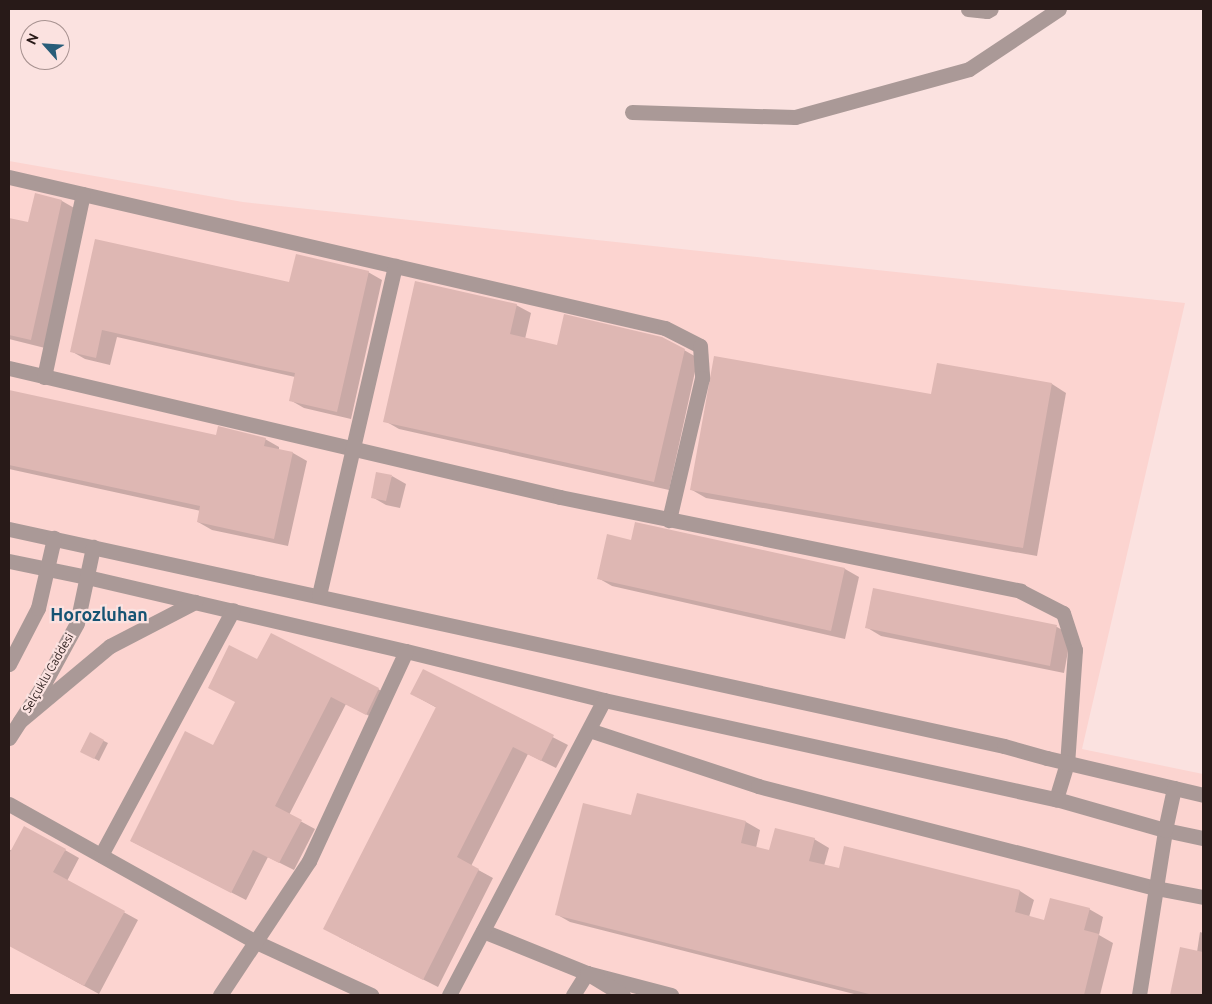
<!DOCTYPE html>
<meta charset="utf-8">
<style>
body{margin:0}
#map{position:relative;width:1212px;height:1004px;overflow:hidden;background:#fbe2e0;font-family:Ubuntu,sans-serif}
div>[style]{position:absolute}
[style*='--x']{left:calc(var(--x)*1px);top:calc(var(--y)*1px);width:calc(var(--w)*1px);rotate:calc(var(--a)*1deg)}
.built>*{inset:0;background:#fcd4d0}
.shadow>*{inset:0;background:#0003}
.building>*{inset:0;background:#deb7b3}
.minor>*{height:15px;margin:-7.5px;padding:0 7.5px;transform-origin:7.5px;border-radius:7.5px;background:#aa9997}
span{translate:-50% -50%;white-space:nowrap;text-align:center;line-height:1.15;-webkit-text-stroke:4.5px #fbe2e0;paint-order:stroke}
.street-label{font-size:12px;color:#281a18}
.district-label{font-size:18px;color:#145373;font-weight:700}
.frame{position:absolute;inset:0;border:10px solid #281a18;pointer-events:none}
.north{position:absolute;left:20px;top:20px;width:50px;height:50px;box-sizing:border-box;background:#fbe2e0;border:1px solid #a79290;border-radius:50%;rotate:296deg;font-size:14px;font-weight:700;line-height:20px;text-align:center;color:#281a18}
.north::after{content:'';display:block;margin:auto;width:18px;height:22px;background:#295d79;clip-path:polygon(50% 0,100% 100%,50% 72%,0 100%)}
</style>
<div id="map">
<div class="built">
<div style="clip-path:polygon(9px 161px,243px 202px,1185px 303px,1082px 749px,1203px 774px,1203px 995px,9px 995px)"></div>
</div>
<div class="shadow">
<div style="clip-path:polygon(36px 195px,62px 201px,76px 209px,45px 348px,9px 339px,9px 219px,29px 224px)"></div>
<div style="clip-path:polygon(96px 240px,290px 283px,368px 272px,382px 280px,351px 419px,304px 408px,290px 400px,295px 377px,117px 337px,110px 365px,85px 359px,71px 351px)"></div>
<div style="clip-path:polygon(516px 305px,531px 313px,525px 339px,558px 346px,684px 350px,698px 358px,669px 490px,399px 429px,385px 421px)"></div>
<div style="clip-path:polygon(1052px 384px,1066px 393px,1037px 556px,706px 498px,692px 490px,932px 396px)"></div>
<div style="clip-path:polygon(9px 391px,217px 437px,265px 439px,279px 447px,279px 450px,293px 453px,307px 461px,288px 546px,212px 530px,198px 522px,201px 511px,9px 469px)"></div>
<div style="clip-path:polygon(392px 476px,406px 484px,400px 508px,386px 505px,372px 497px)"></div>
<div style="clip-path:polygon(632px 541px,845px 569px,859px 577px,845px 639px,612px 586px,598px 578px)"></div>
<div style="clip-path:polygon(866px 627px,1057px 627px,1071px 635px,1064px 673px,881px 636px)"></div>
<div style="clip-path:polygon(258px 661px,378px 689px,392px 697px,381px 722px,346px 704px,289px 815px,315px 829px,294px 870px,268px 857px,246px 900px,131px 841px,214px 747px)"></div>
<div style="clip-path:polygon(424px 671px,568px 745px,556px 768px,528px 754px,471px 866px,493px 878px,438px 987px,339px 937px,437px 708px,412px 694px)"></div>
<div style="clip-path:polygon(90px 734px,108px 743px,99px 761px,81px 751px)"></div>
<div style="clip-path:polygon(638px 795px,746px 822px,760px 830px,756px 848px,769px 852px,814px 839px,829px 848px,824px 866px,840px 869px,845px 847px,1020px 891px,1034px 900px,1029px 917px,1045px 922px,1089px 909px,1103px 917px,1099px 935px,1113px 943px,1100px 995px,858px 995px,570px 922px,556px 914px,632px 817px)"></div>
<div style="clip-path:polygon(9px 850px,65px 850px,79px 858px,67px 881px,138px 920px,99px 994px,9px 945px)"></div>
<div style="clip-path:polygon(1200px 932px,1203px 933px,1203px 995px,1172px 995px,1181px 949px,1197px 952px)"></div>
</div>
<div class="building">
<div style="clip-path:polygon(35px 193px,62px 200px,31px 340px,9px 335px,9px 218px,28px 222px)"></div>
<div style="clip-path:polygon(95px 239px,289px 282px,296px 254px,369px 271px,337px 412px,289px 401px,295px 373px,270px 368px,102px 330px,96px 358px,70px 352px)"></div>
<div style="clip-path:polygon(415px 281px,517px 304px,510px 334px,557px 345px,564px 314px,662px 337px,685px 349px,654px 482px,383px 422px)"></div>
<div style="clip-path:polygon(714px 356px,931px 394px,937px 363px,1052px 383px,1023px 548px,690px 490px)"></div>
<div style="clip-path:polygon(9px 390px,216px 435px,218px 426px,266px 438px,264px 446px,293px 452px,274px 539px,197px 522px,200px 506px,9px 465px)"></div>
<div style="clip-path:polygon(376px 472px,392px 475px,386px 501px,371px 498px)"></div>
<div style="clip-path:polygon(635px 522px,845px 568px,831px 631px,597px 579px,607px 534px,631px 540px)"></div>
<div style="clip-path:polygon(873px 588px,1057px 625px,1050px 666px,865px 628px)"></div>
<div style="clip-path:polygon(271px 633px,379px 688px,366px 715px,331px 697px,275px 806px,302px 820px,279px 863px,253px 850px,231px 893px,130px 841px,185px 731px,213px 745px,235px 702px,208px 688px,229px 645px,257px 659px)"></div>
<div style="clip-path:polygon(423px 669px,554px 735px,541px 761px,513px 747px,457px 857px,479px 869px,423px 980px,323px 929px,436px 707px,410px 694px)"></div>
<div style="clip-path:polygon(90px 732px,104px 740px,94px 759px,80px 752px)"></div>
<div style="clip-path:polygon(637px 793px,746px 821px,741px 843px,769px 850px,775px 828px,815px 838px,809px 861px,839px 868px,844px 846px,1020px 890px,1015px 912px,1044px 920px,1050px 898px,1090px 908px,1084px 930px,1099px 934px,1084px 995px,873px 995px,555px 915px,583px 803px,631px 815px)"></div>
<div style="clip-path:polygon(24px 826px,66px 849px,53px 872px,125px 911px,84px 986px,9px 946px,9px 854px)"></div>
<div style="clip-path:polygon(1180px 947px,1203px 952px,1203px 995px,1170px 995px)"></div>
</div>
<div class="minor">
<div style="--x:968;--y:9;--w:19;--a:6"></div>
<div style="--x:987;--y:11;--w:4;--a:-27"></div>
<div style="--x:632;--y:112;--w:163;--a:1.8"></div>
<div style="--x:795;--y:117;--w:180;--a:-15.4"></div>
<div style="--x:969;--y:69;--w:108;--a:-33.7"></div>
<div style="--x:9;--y:177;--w:673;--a:12.96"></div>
<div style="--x:665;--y:328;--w:39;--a:27"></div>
<div style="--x:700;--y:346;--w:32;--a:86"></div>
<div style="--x:702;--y:378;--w:146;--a:103.1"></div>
<div style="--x:9;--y:368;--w:566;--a:13.18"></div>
<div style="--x:560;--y:497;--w:470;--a:11.5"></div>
<div style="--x:1020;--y:591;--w:48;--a:27.1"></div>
<div style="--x:1063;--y:613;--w:39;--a:72"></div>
<div style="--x:1075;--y:650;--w:113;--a:94"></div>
<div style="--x:1067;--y:763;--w:38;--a:107"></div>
<div style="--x:44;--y:377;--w:187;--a:-78"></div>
<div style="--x:9;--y:529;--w:1018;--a:12.3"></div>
<div style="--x:1004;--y:746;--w:45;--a:15.6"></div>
<div style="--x:1047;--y:758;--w:160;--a:13.3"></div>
<div style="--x:9;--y:561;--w:80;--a:11.6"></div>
<div style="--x:87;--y:577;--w:327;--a:13.1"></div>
<div style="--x:406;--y:651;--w:204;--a:13.9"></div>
<div style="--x:604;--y:700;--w:463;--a:12.4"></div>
<div style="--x:1056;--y:799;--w:113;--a:15.9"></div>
<div style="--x:1165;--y:830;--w:39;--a:12"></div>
<div style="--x:319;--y:595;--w:338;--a:-77"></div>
<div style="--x:9;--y:664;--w:63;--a:-62.6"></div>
<div style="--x:38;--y:608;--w:72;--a:-77.1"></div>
<div style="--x:20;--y:721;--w:117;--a:-39.8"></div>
<div style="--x:110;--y:646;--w:96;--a:-27.4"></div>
<div style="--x:589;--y:730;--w:178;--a:18.3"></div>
<div style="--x:758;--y:786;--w:411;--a:14.4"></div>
<div style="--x:1156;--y:888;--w:48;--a:10.8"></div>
<div style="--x:9;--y:738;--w:67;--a:-57.3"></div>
<div style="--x:45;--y:682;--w:67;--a:-61.5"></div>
<div style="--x:77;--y:623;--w:78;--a:-78.1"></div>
<div style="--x:9;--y:804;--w:283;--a:29.2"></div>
<div style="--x:256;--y:942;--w:127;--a:24.7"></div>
<div style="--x:101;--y:855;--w:278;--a:-61.7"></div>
<div style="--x:483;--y:931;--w:112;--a:22"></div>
<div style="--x:587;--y:973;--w:87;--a:14.7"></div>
<div style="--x:220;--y:995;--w:161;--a:-56.4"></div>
<div style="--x:309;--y:861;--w:231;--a:-65.2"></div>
<div style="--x:449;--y:995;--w:333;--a:-62.3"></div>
<div style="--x:573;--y:995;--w:26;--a:-58"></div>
<div style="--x:587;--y:973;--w:42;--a:31.4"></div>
<div style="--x:1139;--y:995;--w:167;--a:-81"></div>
<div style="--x:1165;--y:830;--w:43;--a:-77.9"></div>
</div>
<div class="street-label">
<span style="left:48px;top:673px;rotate:-60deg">Selçuklu Caddesi</span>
</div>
<div class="district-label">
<span style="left:99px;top:614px">Horozluhan</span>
</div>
<div class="frame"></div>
<div class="north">N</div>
</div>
